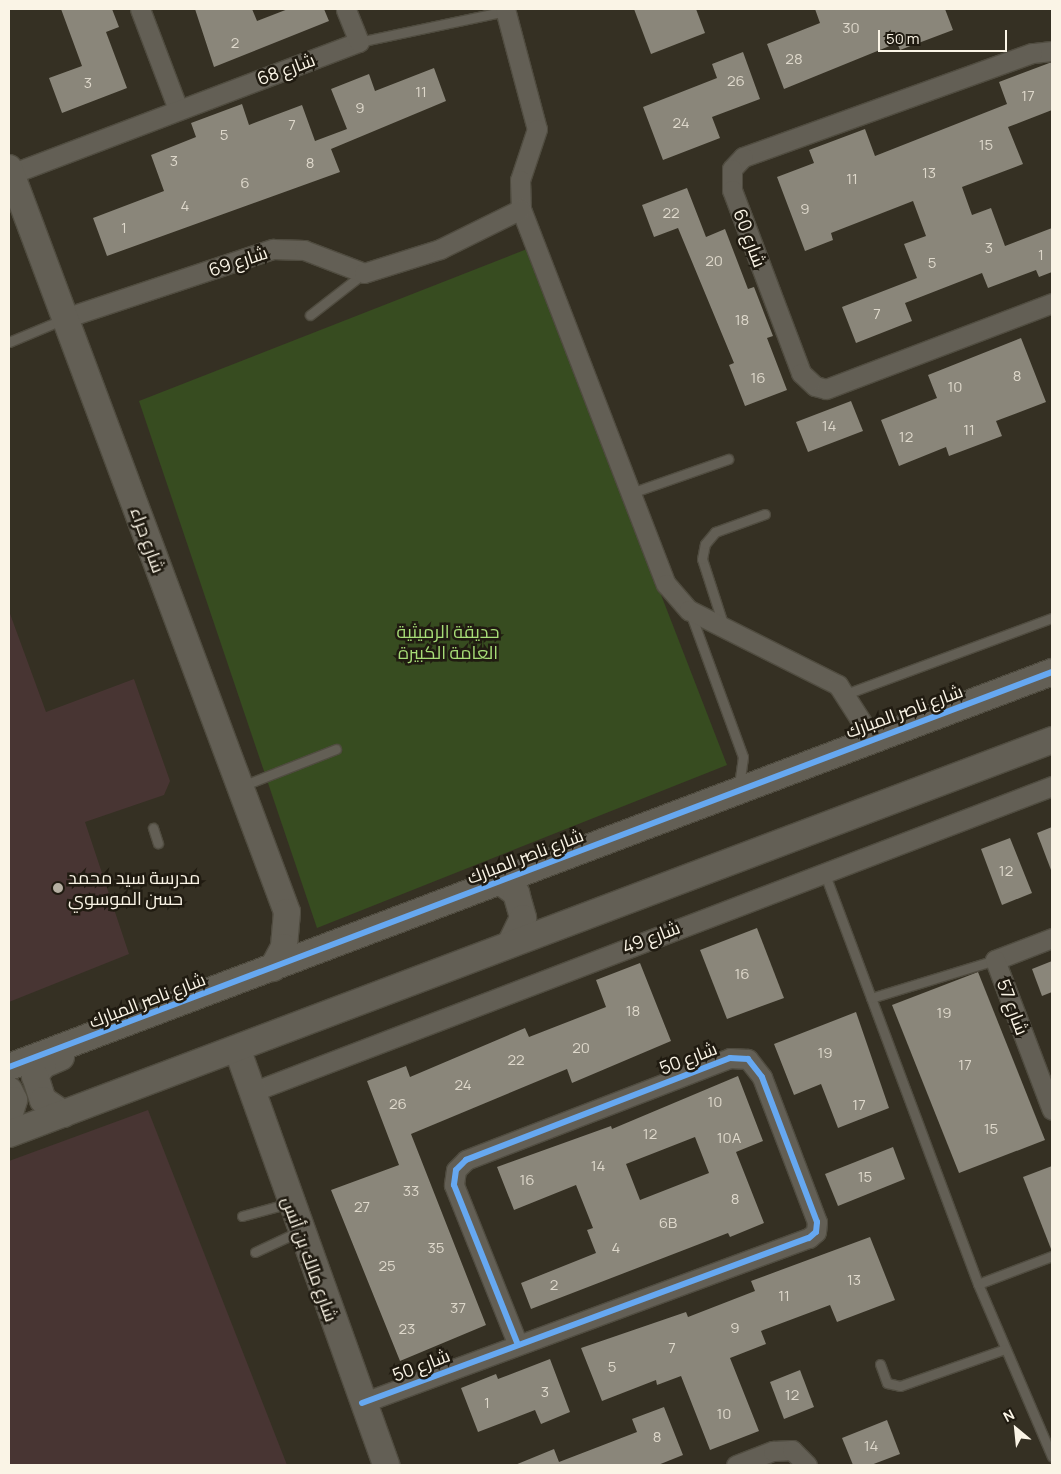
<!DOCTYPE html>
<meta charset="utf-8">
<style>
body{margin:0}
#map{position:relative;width:1061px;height:1474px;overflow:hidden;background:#353023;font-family:Manrope,Cairo,sans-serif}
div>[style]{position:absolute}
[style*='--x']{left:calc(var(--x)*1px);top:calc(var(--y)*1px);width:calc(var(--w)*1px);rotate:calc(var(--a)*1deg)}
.education>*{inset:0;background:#483533}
.green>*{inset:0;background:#374c20}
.building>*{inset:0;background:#8a867a}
.roads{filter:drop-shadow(1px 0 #504c40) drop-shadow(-1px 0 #504c40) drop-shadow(0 1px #504c40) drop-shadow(0 -1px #504c40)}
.lane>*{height:9px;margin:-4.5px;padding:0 4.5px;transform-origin:4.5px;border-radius:4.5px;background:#635f55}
.street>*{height:19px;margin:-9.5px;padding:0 9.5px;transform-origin:9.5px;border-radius:9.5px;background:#635f55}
.secondary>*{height:26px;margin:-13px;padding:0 13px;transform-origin:13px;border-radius:13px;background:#635f55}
.cycleway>*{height:6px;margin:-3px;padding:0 3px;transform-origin:3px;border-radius:3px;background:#66a8f1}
.dots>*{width:14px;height:14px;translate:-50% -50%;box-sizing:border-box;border:2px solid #201b11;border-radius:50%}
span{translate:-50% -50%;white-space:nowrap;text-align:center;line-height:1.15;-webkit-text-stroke:5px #201b11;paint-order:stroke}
.number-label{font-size:15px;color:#ded8cb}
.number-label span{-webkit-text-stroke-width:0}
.street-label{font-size:18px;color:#faf4e6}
.park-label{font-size:18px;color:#a7dd77}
.poi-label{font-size:18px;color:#faf4e6}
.left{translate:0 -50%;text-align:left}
.frame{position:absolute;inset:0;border:10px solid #faf4e6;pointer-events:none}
.north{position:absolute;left:991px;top:1404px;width:50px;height:50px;-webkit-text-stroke:4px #201b11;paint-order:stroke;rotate:332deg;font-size:14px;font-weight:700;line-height:20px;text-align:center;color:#faf4e6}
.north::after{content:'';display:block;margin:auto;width:18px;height:22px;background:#faf4e6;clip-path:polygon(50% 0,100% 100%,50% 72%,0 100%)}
.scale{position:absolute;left:878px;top:30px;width:129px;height:22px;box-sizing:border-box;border:2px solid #faf4e6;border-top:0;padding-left:6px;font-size:15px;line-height:18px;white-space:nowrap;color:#faf4e6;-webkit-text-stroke:4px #201b11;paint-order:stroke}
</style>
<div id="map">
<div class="education">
<div style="clip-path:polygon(9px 611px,46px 712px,134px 679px,170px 781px,164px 795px,85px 822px,129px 954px,9px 1002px)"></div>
<div style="clip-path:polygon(148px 1110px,287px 1465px,9px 1465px,9px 1161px)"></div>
</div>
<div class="green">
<div style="clip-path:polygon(527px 249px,727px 765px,317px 928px,139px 401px)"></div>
</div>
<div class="building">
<div style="clip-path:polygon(61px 9px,112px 9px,119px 27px,106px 32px,127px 88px,62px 113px,49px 78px,82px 66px)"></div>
<div style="clip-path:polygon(195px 9px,252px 9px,257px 21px,288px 9px,324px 9px,329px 21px,214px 67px)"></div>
<div style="clip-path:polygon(634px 9px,696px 9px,705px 33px,651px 54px)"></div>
<div style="clip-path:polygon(815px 9px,945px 9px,953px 30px,900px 50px,897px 43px,784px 89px,767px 44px,820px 23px)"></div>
<div style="clip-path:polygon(743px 52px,760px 99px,712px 117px,720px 138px,663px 160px,643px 107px,717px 78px,712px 64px)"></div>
<div style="clip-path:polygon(1052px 62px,1052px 110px,1008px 127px,1023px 164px,962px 187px,972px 215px,991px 208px,1005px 246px,1052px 228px,1052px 272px,1039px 277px,1036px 270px,988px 288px,982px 273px,905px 303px,912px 321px,856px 343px,842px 307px,917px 278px,904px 244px,926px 236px,913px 201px,831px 233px,833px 240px,805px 251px,777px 177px,814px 163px,809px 150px,865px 129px,875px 156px,1007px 104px,999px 82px)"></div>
<div style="clip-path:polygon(434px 68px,446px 101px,331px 149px,340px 172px,107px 256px,93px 218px,164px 191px,151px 155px,196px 137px,191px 123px,242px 104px,249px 125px,302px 105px,315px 141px,347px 129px,331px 89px,369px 74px,375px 91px)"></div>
<div style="clip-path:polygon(687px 188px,706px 237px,725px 229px,748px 289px,754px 287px,773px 336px,767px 338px,787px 390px,745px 406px,729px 365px,734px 363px,678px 228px,654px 237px,642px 205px)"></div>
<div style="clip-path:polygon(1021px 338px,1046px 402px,996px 421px,1002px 436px,949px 456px,946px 447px,899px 466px,881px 420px,937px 398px,928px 375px)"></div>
<div style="clip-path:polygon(851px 401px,863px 431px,808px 452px,796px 422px)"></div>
<div style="clip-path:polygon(1052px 827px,1052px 869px,1051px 870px,1037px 833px)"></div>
<div style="clip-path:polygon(1010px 838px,1032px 893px,1002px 905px,981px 849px)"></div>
<div style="clip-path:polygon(757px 928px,784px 998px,727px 1019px,700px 950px)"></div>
<div style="clip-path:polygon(1052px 961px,1052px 992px,1042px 996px,1032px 969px)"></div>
<div style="clip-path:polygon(640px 963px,671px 1041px,572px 1083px,567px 1069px,411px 1134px,486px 1325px,400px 1361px,331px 1190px,399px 1165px,367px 1081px,406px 1066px,410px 1077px,525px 1028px,529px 1037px,606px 1007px,596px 980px)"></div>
<div style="clip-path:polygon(978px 972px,1045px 1140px,959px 1173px,892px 1005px)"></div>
<div style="clip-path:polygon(856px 1012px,889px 1108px,838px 1128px,821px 1084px,794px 1095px,774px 1044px)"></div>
<div style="clip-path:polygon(evenodd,738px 1076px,763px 1141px,736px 1152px,764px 1223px,730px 1237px,728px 1233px,531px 1309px,521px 1283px,596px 1253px,587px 1230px,593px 1228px,576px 1185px,514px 1210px,497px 1167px,611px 1126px,612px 1129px,738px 1076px,695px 1137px,709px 1173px,640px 1200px,626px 1164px,695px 1137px)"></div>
<div style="clip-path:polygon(893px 1147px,905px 1179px,838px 1206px,825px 1174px)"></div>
<div style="clip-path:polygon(1052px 1166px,1052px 1249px,1051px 1249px,1023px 1177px)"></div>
<div style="clip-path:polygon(870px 1237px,895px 1300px,837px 1322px,830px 1305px,761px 1331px,766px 1344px,730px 1358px,759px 1431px,710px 1450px,681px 1376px,657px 1385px,656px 1380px,602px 1401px,581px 1348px,686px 1312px,688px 1317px,755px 1291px,751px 1281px)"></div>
<div style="clip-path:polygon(550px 1359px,570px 1412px,541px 1424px,535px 1410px,478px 1432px,461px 1388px,496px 1374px,498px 1379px)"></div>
<div style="clip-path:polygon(800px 1370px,814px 1407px,784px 1419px,770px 1382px)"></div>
<div style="clip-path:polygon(664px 1407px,683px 1455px,658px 1465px,515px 1465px,554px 1449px,559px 1462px,637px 1432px,632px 1419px)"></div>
<div style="clip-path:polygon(887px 1420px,900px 1454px,871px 1465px,853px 1465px,842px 1438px)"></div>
</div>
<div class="roads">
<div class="lane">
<div style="--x:359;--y:42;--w:150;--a:-11.9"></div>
<div style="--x:310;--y:315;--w:68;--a:-37.9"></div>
<div style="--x:9;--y:342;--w:60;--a:-22.7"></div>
<div style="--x:631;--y:493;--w:103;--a:-19.3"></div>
<div style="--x:690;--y:612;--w:154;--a:69.9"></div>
<div style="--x:743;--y:757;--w:30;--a:98"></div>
<div style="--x:724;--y:627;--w:71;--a:-107.9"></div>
<div style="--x:702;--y:559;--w:15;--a:-79"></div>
<div style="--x:705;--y:544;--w:16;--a:-50"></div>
<div style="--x:715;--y:532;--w:53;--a:-19.8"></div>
<div style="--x:846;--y:694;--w:220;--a:-20.3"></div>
<div style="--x:242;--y:786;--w:101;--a:-21.5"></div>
<div style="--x:153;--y:828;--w:16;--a:72"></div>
<div style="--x:824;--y:872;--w:440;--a:69.5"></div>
<div style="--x:978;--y:1284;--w:188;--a:66.8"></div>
<div style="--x:871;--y:998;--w:130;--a:-17"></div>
<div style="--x:242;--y:1216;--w:50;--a:-15.2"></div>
<div style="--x:255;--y:1252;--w:50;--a:-25"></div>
<div style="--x:978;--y:1284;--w:79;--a:-20.7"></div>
<div style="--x:880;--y:1364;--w:20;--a:70"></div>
<div style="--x:887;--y:1383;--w:13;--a:13"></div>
<div style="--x:900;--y:1386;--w:111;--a:-19.4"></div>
</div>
<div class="street">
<div style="--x:140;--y:9;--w:107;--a:69.2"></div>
<div style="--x:505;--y:9;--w:124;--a:75.1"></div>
<div style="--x:537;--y:129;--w:54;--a:108.4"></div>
<div style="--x:520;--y:180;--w:29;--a:88"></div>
<div style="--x:521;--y:209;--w:402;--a:68.9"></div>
<div style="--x:666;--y:584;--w:35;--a:49"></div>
<div style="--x:689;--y:610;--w:167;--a:26.7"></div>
<div style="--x:838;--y:685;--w:63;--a:57.3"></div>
<div style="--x:1052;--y:51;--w:20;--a:174"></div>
<div style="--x:1032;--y:53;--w:307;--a:160.2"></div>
<div style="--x:743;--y:157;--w:16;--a:133"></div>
<div style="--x:732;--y:169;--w:21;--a:90"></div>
<div style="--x:732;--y:190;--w:196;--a:69.3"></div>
<div style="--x:801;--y:373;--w:19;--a:43"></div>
<div style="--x:815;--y:386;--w:11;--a:15"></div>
<div style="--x:826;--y:389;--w:242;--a:-20.8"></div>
<div style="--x:11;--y:174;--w:372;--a:-20.8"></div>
<div style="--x:359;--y:42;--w:35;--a:-112"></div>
<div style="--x:65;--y:318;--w:219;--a:-18.4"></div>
<div style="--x:273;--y:249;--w:31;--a:2"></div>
<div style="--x:304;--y:250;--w:64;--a:21"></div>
<div style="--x:364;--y:273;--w:80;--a:-17.5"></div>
<div style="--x:440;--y:249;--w:90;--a:-26.3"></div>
<div style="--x:1052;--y:938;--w:61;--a:158.9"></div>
<div style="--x:995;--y:960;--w:160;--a:69.2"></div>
<div style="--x:252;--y:1092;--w:857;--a:-20.93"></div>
<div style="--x:362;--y:1403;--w:476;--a:-20.3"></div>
<div style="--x:809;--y:1238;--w:9;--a:-41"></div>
<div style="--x:816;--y:1232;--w:10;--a:-84"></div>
<div style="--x:817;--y:1222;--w:155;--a:-110.8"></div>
<div style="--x:762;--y:1077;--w:23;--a:-128"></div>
<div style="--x:748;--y:1059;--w:18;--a:-177"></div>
<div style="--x:730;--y:1058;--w:283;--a:158.9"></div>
<div style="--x:466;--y:1160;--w:14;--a:135"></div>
<div style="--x:456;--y:1170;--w:15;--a:98"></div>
<div style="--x:454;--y:1185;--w:172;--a:68.2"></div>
<div style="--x:736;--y:1465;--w:40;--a:-21"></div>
<div style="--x:773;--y:1451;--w:19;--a:-3"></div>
<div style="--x:792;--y:1450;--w:21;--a:45"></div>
</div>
<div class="secondary">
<div style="--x:9;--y:168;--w:794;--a:69.51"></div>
<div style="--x:287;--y:912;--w:35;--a:95"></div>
<div style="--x:284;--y:947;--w:24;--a:118"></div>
<div style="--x:501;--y:882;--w:19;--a:36"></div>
<div style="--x:516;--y:893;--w:26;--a:74"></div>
<div style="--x:523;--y:918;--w:25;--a:116"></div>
<div style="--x:238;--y:1051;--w:440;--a:70.3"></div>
<div style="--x:61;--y:1057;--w:20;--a:156"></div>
<div style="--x:43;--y:1065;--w:14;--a:126"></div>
<div style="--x:35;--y:1076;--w:25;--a:72"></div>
<div style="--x:43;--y:1100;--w:25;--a:34"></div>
<div style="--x:9;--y:1067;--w:1115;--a:-20.74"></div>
<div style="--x:9;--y:1090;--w:11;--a:63"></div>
<div style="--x:14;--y:1100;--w:17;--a:107"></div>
<div style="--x:9;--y:1134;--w:1115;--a:-20.69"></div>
</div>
</div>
<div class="cycleway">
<div style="--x:9;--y:1067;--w:1115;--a:-20.74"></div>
<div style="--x:362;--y:1403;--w:476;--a:-20.3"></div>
<div style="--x:809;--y:1238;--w:9;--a:-41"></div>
<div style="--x:816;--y:1232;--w:10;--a:-84"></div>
<div style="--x:817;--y:1222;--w:155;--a:-110.8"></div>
<div style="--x:762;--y:1077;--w:23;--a:-128"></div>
<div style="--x:748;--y:1059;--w:18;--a:-177"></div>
<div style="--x:730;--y:1058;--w:283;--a:158.9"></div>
<div style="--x:466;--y:1160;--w:14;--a:135"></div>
<div style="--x:456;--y:1170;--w:15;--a:98"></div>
<div style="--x:454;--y:1185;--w:172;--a:68.2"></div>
</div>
<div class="dots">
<div style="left:58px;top:888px;background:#b5afa2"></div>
</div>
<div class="number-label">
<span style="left:851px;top:28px">30</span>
<span style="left:235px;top:43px">2</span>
<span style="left:794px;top:59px">28</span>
<span style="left:736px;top:81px">26</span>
<span style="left:88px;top:83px">3</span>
<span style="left:421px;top:92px">11</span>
<span style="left:1028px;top:96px">17</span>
<span style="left:360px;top:108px">9</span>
<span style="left:681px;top:123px">24</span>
<span style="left:292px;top:125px">7</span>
<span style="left:224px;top:135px">5</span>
<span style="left:986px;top:145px">15</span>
<span style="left:174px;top:161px">3</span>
<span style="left:310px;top:163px">8</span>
<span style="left:929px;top:173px">13</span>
<span style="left:852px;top:179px">11</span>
<span style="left:245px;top:183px">6</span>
<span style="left:185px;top:206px">4</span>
<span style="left:805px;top:209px">9</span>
<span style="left:671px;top:213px">22</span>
<span style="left:124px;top:228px">1</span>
<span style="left:989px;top:248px">3</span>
<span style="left:1041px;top:255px">1</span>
<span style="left:714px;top:261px">20</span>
<span style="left:932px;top:263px">5</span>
<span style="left:877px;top:314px">7</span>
<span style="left:742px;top:320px">18</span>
<span style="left:1017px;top:376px">8</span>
<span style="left:758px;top:378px">16</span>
<span style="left:955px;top:387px">10</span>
<span style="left:829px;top:426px">14</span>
<span style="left:969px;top:430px">11</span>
<span style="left:906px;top:437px">12</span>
<span style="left:1006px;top:871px">12</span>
<span style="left:742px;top:974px">16</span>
<span style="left:633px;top:1011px">18</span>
<span style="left:944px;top:1013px">19</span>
<span style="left:581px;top:1048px">20</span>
<span style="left:825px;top:1053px">19</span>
<span style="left:516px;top:1060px">22</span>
<span style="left:965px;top:1065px">17</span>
<span style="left:463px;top:1085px">24</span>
<span style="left:715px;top:1102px">10</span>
<span style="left:398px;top:1104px">26</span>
<span style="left:859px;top:1105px">17</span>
<span style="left:991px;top:1129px">15</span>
<span style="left:650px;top:1134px">12</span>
<span style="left:729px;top:1138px">10A</span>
<span style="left:598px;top:1166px">14</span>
<span style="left:865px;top:1177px">15</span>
<span style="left:527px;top:1180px">16</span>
<span style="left:411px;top:1191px">33</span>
<span style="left:735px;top:1199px">8</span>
<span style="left:362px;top:1207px">27</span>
<span style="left:668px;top:1223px">6B</span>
<span style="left:436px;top:1248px">35</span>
<span style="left:616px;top:1248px">4</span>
<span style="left:387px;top:1266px">25</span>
<span style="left:854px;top:1280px">13</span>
<span style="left:554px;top:1285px">2</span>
<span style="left:784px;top:1296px">11</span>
<span style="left:458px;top:1308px">37</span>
<span style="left:735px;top:1328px">9</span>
<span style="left:407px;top:1329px">23</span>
<span style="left:672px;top:1348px">7</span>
<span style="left:612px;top:1367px">5</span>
<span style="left:545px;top:1392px">3</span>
<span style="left:792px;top:1395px">12</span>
<span style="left:487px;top:1403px">1</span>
<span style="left:724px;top:1414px">10</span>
<span style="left:657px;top:1437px">8</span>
<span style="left:871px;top:1446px">14</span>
</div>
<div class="street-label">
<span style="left:286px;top:69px;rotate:-20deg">شارع 68</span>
<span style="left:750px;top:238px;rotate:69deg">شارع 60</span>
<span style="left:238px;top:261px;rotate:-18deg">شارع 69</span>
<span style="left:148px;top:540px;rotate:70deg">شارع حراء</span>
<span style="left:904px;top:711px;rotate:-20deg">شارع ناصر المبارك</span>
<span style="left:525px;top:856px;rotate:-21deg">شارع ناصر المبارك</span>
<span style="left:651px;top:937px;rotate:-21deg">شارع 49</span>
<span style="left:147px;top:1000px;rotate:-21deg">شارع ناصر المبارك</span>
<span style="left:1013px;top:1007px;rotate:69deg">شارع 57</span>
<span style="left:688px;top:1058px;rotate:-21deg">شارع 50</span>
<span style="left:310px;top:1259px;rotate:70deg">شارع مالك بن أنس</span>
<span style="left:421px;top:1365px;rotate:-21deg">شارع 50</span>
</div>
<div class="park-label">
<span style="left:448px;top:642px">حديقة الرميثية<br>العامة الكبيرة</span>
</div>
<div class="poi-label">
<span class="left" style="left:68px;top:888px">مدرسة سيد محمد<br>حسن الموسوي</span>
</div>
<div class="frame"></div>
<div class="north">N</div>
<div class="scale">50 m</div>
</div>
